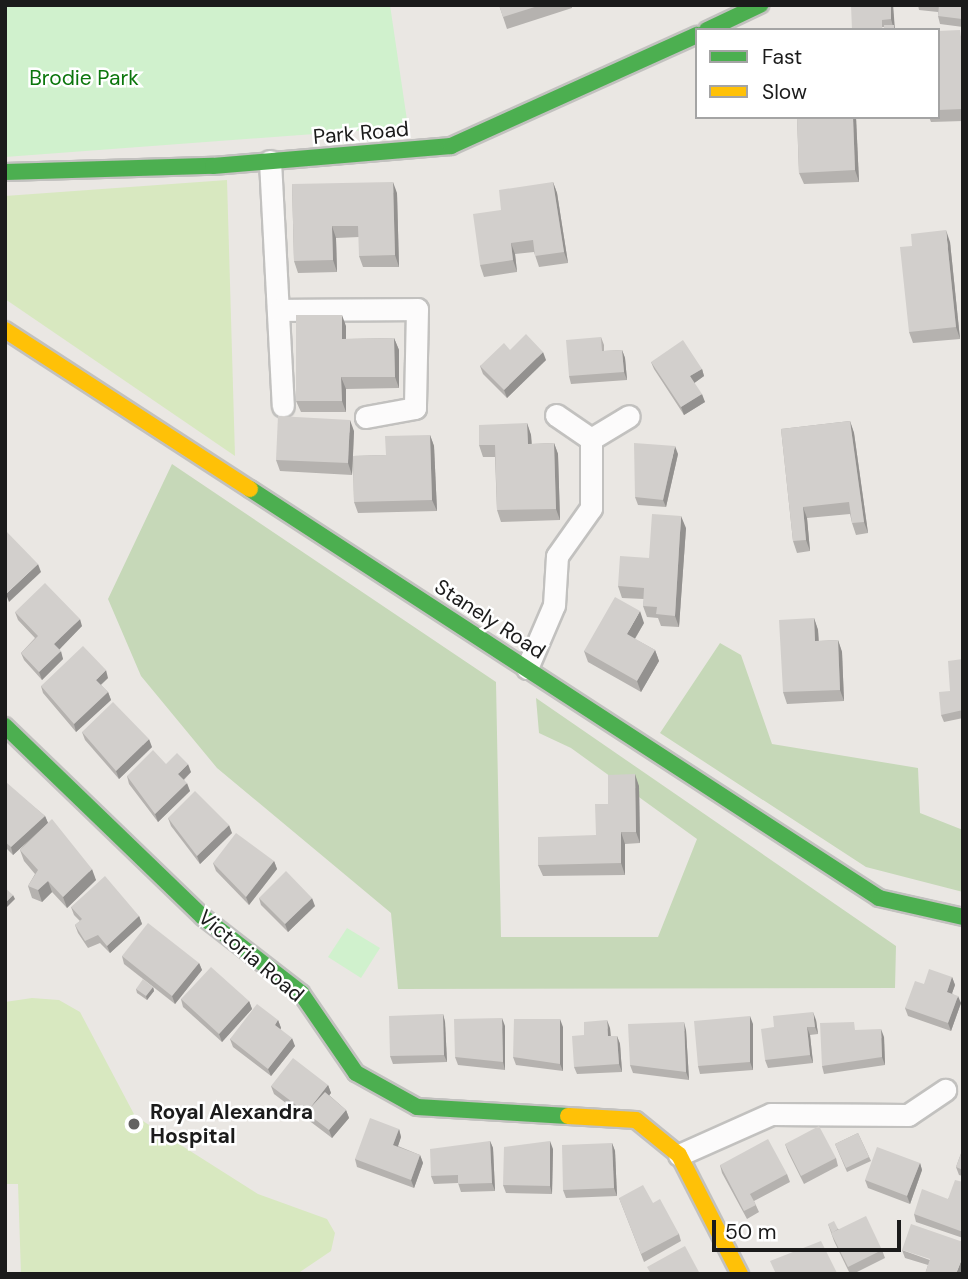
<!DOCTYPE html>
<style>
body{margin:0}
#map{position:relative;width:968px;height:1279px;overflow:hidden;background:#eae7e3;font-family:"DM Sans",sans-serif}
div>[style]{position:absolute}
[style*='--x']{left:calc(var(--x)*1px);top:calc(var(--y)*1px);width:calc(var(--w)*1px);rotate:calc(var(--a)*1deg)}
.grass>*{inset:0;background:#d8e8c0}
.forest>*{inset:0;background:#c6d8b8}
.park>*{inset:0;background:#d0f1cd}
.roads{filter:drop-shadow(2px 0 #c2c1bf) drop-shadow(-2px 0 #c2c1bf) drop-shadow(0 2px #c2c1bf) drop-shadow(0 -2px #c2c1bf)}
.street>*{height:21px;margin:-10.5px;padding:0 10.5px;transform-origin:10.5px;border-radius:10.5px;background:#fcfbfb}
.fast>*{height:16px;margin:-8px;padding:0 8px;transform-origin:8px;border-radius:8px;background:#4caf50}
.slow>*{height:16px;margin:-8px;padding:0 8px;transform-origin:8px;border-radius:8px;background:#ffc107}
.wall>*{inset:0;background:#b5b2af}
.shaded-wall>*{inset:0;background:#93918f}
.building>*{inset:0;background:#d2cfcc}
.dots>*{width:19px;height:19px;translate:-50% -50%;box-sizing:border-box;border:4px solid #fff;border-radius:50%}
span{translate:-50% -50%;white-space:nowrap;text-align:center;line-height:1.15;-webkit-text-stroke:5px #fff;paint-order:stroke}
.park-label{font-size:21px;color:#0b760c}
.street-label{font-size:21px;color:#1b1b1b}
.poi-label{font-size:21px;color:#1b1b1b;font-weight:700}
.left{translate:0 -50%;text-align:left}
.frame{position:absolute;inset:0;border:7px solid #1b1b1b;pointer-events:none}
.legend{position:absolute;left:695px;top:28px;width:245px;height:91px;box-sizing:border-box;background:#fff;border:2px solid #a4a4a4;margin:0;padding:9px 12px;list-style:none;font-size:21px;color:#1b1b1b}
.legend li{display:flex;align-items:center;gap:14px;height:35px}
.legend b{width:35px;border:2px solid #a4a4a4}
.scale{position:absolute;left:712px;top:1220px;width:189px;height:32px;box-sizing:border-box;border:4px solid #1b1b1b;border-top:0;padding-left:9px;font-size:21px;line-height:24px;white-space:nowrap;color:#1b1b1b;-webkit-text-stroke:5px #fff;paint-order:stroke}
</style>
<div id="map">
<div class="grass">
<div style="clip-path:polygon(227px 180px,235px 456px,5px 299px,5px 196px)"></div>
<div style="clip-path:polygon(32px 998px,59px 1000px,80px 1012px,135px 1116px,258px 1194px,327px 1219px,335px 1233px,331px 1251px,297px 1274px,21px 1274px,18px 1184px,5px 1184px,5px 1002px)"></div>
</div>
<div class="forest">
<div style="clip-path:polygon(172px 464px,496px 682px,501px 937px,658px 937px,697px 839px,571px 748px,539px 733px,536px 698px,896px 946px,895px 988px,398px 989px,391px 913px,217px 768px,141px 676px,108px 599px)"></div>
<div style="clip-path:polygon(720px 643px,741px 655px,772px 744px,918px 768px,920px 813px,963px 830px,963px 892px,866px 867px,660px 733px)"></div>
</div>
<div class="park">
<div style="clip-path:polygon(5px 5px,390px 5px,408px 127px,5px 157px)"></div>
<div style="clip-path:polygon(347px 928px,380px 948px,361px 978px,328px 957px)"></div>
</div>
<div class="roads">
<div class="street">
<div style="--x:270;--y:161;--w:245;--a:87"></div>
<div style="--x:278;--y:310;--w:139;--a:-0.4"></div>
<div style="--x:417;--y:309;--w:99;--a:91.2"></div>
<div style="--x:415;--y:408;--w:50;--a:169.6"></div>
<div style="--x:556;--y:415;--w:42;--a:34.4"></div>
<div style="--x:591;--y:439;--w:44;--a:-31.2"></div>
<div style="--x:527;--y:668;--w:69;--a:-66.8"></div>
<div style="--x:554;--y:605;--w:49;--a:-86.5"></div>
<div style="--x:557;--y:556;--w:59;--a:-54.7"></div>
<div style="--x:591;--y:508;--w:69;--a:-90"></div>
<div style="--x:679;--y:1155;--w:101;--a:-24"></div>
<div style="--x:771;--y:1114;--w:137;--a:0.4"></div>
<div style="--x:908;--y:1115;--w:45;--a:-34"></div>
</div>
<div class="fast">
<div style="--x:707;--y:30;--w:59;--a:-25.3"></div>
<div style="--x:5;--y:172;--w:208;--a:-1.7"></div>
<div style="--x:213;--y:166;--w:239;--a:-4.8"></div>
<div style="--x:451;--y:146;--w:270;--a:-24.3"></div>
<div style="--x:250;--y:489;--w:750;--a:33.03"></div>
<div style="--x:879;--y:898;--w:86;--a:12.7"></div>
<div style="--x:5;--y:726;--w:275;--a:44"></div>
<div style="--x:203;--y:917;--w:124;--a:37.8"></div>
<div style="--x:301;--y:993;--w:97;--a:55.5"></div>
<div style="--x:356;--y:1073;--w:70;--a:29.1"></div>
<div style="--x:417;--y:1107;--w:151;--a:3.4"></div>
</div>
<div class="slow">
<div style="--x:5;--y:330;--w:292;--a:33"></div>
<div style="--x:568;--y:1116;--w:68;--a:3.4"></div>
<div style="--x:636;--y:1120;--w:55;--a:39.1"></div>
<div style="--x:679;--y:1155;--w:134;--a:62.9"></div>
</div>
</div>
<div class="wall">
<div style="clip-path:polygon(499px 5px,572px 5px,572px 8px,507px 29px)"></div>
<div style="clip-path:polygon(893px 5px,894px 26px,852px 30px)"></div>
<div style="clip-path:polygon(918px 5px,963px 5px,963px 27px,940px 24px,938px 16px,938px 12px,919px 10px)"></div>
<div style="clip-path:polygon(938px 31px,963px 37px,963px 121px,931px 122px,929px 117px,938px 117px)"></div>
<div style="clip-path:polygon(797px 117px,856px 117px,859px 182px,804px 184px,799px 173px)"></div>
<div style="clip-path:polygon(553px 182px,557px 193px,568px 263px,539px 267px,534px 252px,515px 254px,517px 272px,484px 277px,480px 265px,501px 210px)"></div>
<div style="clip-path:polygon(292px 184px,397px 193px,399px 267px,363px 267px,359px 256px,359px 237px,336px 238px,337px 272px,298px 273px,294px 261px)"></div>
<div style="clip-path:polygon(950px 242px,960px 339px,913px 343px,909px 332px)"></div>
<div style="clip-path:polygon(346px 326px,346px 339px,394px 338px,399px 350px,399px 388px,346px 389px,346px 412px,301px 412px,296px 401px)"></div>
<div style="clip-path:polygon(601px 337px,604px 345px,604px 351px,622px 350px,625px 358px,627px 380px,571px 384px,569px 376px)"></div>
<div style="clip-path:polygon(510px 350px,546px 360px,507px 398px,483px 374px,480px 366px)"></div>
<div style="clip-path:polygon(651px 362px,702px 369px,704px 376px,694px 383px,705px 402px,684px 415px,654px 369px)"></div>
<div style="clip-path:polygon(850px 421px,854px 433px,868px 533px,856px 535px,852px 523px,850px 514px,807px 518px,810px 551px,797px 553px,793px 541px,781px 429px)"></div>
<div style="clip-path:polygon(527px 423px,531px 435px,532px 444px,554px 443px,558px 454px,560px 520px,501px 522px,497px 510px,495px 457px,483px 457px,479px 445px)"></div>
<div style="clip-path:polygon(354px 431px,353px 456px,386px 455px,430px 435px,434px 446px,437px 511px,358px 513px,354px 502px,353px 460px,352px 475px,280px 471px,276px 460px)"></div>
<div style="clip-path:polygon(678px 454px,666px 507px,638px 505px,635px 497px)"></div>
<div style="clip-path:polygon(686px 528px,679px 627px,661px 626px,658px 618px,647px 617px,643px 606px,644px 599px,622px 598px,618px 586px,649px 558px)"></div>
<div style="clip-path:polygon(15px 612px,82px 626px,59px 649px,63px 659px,42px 680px,24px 660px,21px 653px,35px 638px,18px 620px)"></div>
<div style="clip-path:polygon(814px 618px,818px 630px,819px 641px,838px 640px,842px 652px,844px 701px,787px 704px,783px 692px)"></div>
<div style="clip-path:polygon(644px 623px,635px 639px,655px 650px,659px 661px,641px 692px,588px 662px,584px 651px)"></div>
<div style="clip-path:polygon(963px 659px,963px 718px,944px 722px,941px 715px)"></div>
<div style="clip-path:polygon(108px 678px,101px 685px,108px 692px,111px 700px,76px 732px,43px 693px,41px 686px)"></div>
<div style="clip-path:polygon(82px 732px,152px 747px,119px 779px,85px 740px)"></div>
<div style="clip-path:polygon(191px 772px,184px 780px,190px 791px,158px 822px,129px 784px,127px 776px)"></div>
<div style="clip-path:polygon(5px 783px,45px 816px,48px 823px,96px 880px,67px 908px,52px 892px,42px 902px,32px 898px,28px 886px,35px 874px,24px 861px,20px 850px,28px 841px,13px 855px,5px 847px)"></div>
<div style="clip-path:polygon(639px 786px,640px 843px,625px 844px,625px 875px,543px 876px,538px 865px,596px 835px,608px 804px)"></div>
<div style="clip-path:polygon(168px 818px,232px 833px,200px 864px,171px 826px)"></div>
<div style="clip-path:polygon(274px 861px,277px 869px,249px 905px,216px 871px,213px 863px)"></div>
<div style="clip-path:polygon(259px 898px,315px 906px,288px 932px,261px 905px)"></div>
<div style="clip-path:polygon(71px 907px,139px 916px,142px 924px,110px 953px,100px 943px,88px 948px,78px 933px,75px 925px,80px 921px,74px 915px)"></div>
<div style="clip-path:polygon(122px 956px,199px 963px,202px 970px,175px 1004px,124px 964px)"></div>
<div style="clip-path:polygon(952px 977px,955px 985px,952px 993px,961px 1003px,951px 1031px,908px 1016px,905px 1008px,924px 984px)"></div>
<div style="clip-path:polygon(153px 987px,154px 991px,147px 1000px,137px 993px,136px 989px)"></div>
<div style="clip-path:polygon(181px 999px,249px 1001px,252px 1009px,222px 1042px,183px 1007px)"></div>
<div style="clip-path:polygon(443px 1014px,445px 1022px,447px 1062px,393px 1064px,390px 1056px)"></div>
<div style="clip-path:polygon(278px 1020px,281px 1028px,280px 1029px,295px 1046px,271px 1076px,233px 1047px,230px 1039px)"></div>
<div style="clip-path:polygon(816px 1020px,818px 1034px,810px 1035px,813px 1063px,768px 1068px,765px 1060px,774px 1027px)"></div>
<div style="clip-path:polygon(753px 1024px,753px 1070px,700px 1074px,698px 1066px)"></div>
<div style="clip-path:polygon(505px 1026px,505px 1070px,458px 1065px,455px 1057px)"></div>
<div style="clip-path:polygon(563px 1027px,563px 1071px,516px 1065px,513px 1057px)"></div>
<div style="clip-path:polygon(610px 1028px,611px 1036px,617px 1036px,620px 1044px,622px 1072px,577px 1074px,574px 1067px,584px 1035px)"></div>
<div style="clip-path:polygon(686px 1030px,689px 1080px,633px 1073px,630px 1065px)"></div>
<div style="clip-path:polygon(884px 1037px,885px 1065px,824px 1074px,822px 1066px)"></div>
<div style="clip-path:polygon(328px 1085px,331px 1093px,329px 1095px,346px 1110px,349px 1118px,332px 1138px,274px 1094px,271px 1086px)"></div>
<div style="clip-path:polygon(399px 1129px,401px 1137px,398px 1146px,420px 1155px,423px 1163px,414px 1188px,357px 1167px,355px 1159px)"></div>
<div style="clip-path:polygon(858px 1133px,871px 1161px,847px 1172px,835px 1144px)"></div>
<div style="clip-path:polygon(490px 1141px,493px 1148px,495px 1191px,461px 1192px,458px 1183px,434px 1184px,431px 1176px)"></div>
<div style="clip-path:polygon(612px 1143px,615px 1151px,617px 1196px,566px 1198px,563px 1190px)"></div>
<div style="clip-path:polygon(785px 1144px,836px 1158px,838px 1166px,804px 1184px,788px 1152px)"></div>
<div style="clip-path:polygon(963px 1148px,963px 1176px,959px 1175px,956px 1167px)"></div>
<div style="clip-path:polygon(553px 1149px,552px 1194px,506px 1193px,503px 1185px)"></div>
<div style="clip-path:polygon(920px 1163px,922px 1170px,910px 1204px,868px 1188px,865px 1180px)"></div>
<div style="clip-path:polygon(720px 1165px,787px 1174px,790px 1182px,754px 1201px,759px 1212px,747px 1219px,722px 1173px)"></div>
<div style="clip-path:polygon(963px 1182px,963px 1238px,916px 1222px,914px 1214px,948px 1199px)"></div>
<div style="clip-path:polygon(619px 1198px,653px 1203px,679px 1234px,681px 1241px,644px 1262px)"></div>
<div style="clip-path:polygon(828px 1224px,882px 1250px,885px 1258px,853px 1274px,850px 1274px,834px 1241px)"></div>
<div style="clip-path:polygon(902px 1250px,963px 1272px,962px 1274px,925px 1274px,928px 1265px,905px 1258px)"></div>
</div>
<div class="shaded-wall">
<div style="clip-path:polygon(891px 5px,893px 5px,895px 30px,894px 30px,891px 19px)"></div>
<div style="clip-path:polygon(853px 117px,856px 117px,859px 182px,855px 170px)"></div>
<div style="clip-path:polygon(393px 182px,397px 193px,399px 267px,395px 255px)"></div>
<div style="clip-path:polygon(553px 182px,557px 193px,568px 263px,564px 252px)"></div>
<div style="clip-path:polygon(332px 226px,336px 238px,337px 272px,333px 260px)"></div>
<div style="clip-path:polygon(946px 230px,950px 242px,960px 339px,956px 327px)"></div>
<div style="clip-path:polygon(511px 243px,515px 254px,517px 272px,513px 260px)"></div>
<div style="clip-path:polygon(342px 315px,346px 326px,346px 350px,342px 339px)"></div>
<div style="clip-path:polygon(394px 338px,399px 350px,399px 388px,395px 377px)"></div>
<div style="clip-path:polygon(622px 350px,625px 358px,627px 380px,624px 372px)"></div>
<div style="clip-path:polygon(543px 352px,546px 360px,507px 398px,504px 390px)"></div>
<div style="clip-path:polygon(702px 369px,704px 376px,693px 384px,690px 376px)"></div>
<div style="clip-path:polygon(341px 377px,346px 389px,346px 412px,342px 401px)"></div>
<div style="clip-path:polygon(702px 394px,705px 402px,684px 415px,681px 407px)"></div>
<div style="clip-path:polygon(350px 420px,354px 431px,352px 475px,348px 463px)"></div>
<div style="clip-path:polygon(850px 421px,854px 433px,868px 533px,864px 522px)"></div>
<div style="clip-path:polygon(527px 423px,531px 435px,532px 455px,528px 444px)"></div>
<div style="clip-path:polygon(430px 435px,434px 446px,437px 511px,432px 500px)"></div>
<div style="clip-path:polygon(554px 443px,558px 454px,560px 520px,556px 509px)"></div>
<div style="clip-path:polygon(675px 446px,678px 454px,666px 507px,663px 500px)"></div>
<div style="clip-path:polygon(803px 507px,807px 518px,810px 551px,806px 540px)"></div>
<div style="clip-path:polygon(681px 516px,686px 528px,679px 627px,675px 616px)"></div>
<div style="clip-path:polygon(38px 564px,41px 572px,9px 602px,6px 594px)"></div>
<div style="clip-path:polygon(640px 611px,644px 623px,631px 645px,627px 634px)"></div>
<div style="clip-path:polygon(814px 618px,818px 630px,819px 653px,815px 641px)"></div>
<div style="clip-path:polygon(80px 619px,82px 626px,57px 652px,54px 644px)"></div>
<div style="clip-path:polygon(838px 640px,842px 652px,844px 701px,840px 690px)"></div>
<div style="clip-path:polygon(655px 650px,659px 661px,641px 692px,637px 681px)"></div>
<div style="clip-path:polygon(61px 651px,63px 659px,42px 680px,39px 672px)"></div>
<div style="clip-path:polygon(106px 670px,108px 678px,98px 687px,96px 680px)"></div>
<div style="clip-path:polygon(108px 692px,111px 700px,76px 732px,74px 724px)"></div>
<div style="clip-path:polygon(149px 739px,152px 747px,119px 779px,116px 771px)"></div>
<div style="clip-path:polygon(188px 764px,191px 772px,181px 782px,178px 774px)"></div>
<div style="clip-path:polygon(635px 774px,639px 786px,640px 843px,636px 832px)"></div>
<div style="clip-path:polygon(187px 783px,190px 791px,158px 822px,155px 814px)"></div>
<div style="clip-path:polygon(45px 816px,48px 823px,13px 855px,11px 847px)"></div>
<div style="clip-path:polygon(229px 825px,232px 833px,200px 864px,197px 856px)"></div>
<div style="clip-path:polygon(621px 832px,625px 844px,625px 875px,621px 863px)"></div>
<div style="clip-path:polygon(274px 861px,277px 869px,249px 905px,246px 897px)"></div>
<div style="clip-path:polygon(92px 869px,96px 880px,67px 908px,63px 897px)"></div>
<div style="clip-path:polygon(48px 881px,52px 892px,42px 902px,38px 890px)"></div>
<div style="clip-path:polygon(13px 895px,15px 899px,5px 909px,5px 903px)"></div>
<div style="clip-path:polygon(312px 898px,315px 906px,288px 932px,285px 924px)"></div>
<div style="clip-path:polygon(139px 916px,142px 924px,110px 953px,107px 946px)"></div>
<div style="clip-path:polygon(199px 963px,202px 970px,175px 1004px,172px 996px)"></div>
<div style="clip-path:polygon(952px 977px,955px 985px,950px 999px,947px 992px)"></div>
<div style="clip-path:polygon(153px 987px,154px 991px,147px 1000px,146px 996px)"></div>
<div style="clip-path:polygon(958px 996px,961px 1003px,951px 1031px,948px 1023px)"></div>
<div style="clip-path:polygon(249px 1001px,252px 1009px,222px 1042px,219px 1034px)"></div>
<div style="clip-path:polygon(813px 1012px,816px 1020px,818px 1034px,815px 1027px)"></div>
<div style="clip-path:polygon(443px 1014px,445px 1022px,447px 1062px,444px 1055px)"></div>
<div style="clip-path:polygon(750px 1016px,753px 1024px,753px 1070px,750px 1062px)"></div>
<div style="clip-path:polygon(502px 1018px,505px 1026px,505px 1070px,503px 1062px)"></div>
<div style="clip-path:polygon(560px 1019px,563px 1027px,563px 1071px,560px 1064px)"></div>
<div style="clip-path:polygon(278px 1020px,281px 1028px,278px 1033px,275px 1025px)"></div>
<div style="clip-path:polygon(607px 1020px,610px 1028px,611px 1044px,608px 1036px)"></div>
<div style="clip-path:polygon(684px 1022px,686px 1030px,689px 1080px,686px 1072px)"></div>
<div style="clip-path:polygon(807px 1027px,810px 1035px,813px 1063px,810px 1055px)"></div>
<div style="clip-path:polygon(881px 1029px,884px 1037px,885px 1065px,882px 1057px)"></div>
<div style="clip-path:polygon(617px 1036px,620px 1044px,622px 1072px,619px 1064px)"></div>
<div style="clip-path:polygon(292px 1038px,295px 1046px,271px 1076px,268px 1069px)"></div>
<div style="clip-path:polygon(328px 1085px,331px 1093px,313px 1116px,310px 1108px)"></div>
<div style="clip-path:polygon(346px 1110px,349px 1118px,332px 1138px,329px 1130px)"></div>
<div style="clip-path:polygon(399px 1129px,401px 1137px,396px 1152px,393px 1145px)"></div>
<div style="clip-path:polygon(490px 1141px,493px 1148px,495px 1191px,492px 1183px)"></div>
<div style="clip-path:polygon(550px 1141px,553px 1149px,552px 1194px,550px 1186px)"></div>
<div style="clip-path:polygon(612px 1143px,615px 1151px,617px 1196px,614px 1188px)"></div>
<div style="clip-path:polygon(420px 1155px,423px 1163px,414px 1188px,411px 1180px)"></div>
<div style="clip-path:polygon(920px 1163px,922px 1170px,910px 1204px,907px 1196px)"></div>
<div style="clip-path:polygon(963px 1256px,962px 1274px,956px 1274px)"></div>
</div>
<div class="building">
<div style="clip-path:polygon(499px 5px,541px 5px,503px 17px)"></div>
<div style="clip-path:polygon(851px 5px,891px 5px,891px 19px,882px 20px,882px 30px,852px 30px)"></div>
<div style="clip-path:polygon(939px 5px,963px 5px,962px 19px,938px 16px)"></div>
<div style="clip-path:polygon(884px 25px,894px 25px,894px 30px,884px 30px)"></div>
<div style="clip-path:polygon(960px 30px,963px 52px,963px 109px,938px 110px,938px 31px)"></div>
<div style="clip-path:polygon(797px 117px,853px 117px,855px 170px,799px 173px)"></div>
<div style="clip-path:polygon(393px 182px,395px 255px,359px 256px,358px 226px,332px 226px,333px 260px,294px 261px,292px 184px)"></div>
<div style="clip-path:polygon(553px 182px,564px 252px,535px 256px,533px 240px,511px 243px,513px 260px,480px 265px,473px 214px,501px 210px,499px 190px)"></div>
<div style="clip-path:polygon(946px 230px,956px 327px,909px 332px,900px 247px,912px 246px,911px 234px)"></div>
<div style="clip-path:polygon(296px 315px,342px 315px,342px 339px,394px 338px,395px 377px,341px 377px,342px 401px,296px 401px)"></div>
<div style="clip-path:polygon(526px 334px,543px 352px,504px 390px,480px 366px,504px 343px,510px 350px)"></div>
<div style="clip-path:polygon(601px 337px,602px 351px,622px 350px,624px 372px,569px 376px,566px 340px)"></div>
<div style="clip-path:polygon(683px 340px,702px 369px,690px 376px,702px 394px,681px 407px,651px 362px)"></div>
<div style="clip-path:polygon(278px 416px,350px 420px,348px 463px,276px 460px)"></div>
<div style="clip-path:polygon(850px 421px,864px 522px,852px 523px,849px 502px,803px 507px,806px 540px,793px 541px,781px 429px)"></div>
<div style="clip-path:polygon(527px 423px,528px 444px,554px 443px,556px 509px,497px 510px,495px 445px,479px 445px,479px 425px)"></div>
<div style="clip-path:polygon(430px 435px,432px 500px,354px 502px,353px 456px,386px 455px,385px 436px)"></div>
<div style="clip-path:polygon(634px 443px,675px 446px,663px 500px,635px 497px)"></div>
<div style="clip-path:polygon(652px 514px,681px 516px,675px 616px,656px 614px,657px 607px,643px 606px,644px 588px,618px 586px,620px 556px,649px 558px)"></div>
<div style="clip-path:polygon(5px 530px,38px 564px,6px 594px,5px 593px)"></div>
<div style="clip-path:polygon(45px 583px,80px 619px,54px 644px,61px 651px,39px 672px,21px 653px,38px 636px,15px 612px)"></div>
<div style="clip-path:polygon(615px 597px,640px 611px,627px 634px,655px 650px,637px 681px,584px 651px)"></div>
<div style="clip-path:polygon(814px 618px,815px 641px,838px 640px,840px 690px,783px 692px,779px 620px)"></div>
<div style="clip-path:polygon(83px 646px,106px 670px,96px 680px,108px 692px,74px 724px,41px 686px)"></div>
<div style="clip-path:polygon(963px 659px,963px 710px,941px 715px,939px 692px,950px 691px,948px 661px)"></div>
<div style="clip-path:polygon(113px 702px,149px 739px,116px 771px,82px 732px)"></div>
<div style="clip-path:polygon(153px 750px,166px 764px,177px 753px,188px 764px,178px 774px,187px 783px,155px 814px,127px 776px)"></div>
<div style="clip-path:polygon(635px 774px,636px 832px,621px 832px,621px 863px,538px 865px,538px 837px,596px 835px,595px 804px,608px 804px,608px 775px)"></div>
<div style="clip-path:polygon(6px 782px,45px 816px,11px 847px,5px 842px,5px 783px)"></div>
<div style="clip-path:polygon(195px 791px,229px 825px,197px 856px,168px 818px)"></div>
<div style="clip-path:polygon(52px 819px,92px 869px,63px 897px,48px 881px,38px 890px,28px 886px,38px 870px,20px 850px)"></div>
<div style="clip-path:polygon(236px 833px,274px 861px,246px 897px,213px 863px)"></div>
<div style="clip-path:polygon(286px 871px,312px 898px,285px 924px,259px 898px)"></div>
<div style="clip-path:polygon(105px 876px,139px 916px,107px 946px,98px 935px,85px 941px,75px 925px,82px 919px,71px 907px)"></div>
<div style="clip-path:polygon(5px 888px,13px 895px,5px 903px)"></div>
<div style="clip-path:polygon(148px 923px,199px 963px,172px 996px,122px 956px)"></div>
<div style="clip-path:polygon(211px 967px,249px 1001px,219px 1034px,181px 999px)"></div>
<div style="clip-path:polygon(929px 969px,952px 977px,947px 992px,958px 996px,948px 1023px,905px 1008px,915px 981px,924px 984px)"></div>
<div style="clip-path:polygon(143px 979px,153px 987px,146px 996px,136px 989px)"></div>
<div style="clip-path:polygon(257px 1004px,278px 1020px,275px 1025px,292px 1038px,268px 1069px,230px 1039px)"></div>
<div style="clip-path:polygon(813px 1012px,815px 1027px,807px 1027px,810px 1055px,765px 1060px,761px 1029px,774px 1027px,773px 1016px)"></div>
<div style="clip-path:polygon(443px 1014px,444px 1055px,390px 1056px,389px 1016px)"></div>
<div style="clip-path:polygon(750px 1016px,750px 1062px,698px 1066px,694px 1021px)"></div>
<div style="clip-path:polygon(502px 1018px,503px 1062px,455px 1057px,454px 1019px)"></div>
<div style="clip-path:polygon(514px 1019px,560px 1019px,560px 1064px,513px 1057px)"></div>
<div style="clip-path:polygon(607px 1020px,608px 1036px,617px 1036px,619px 1064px,574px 1067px,572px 1036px,584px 1035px,584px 1022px)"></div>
<div style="clip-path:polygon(684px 1022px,686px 1072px,630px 1065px,628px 1024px)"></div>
<div style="clip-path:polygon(854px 1022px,855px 1030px,881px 1029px,882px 1057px,822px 1066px,820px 1023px)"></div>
<div style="clip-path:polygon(293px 1058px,328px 1085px,310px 1108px,325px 1092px,346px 1110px,329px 1130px,271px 1086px)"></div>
<div style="clip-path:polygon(370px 1118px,399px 1129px,393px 1145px,420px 1155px,411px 1180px,355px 1159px)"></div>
<div style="clip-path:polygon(819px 1126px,836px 1158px,801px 1176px,785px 1144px)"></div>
<div style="clip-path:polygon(858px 1133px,869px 1157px,846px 1168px,835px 1144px)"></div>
<div style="clip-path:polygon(768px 1139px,787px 1174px,750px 1194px,756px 1205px,744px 1211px,720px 1165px)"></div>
<div style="clip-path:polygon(490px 1141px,492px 1183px,458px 1184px,458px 1175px,431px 1176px,430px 1149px)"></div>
<div style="clip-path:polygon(550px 1141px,550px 1186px,503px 1185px,504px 1147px)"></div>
<div style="clip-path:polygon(612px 1143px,614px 1188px,563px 1190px,562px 1145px)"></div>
<div style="clip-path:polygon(877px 1147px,920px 1163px,907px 1196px,865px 1180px)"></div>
<div style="clip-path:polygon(963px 1148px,963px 1170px,956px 1167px)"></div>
<div style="clip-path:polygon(955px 1180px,963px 1182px,963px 1232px,914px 1214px,922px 1189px,948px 1199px)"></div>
<div style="clip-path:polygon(643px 1185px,653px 1203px,660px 1199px,679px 1234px,641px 1254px,619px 1198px)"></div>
<div style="clip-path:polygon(866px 1216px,882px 1250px,848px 1267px,831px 1233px)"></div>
<div style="clip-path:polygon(834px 1221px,838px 1229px,832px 1233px,828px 1224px)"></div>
<div style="clip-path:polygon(911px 1224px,963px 1242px,963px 1256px,956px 1274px,925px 1274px,930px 1259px,902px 1250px)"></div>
<div style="clip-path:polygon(821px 1241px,837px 1273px,835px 1274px,776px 1274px,770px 1261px)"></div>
<div style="clip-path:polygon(685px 1246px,700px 1274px,651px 1274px,647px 1267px)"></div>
</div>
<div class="dots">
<div style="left:134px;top:1124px;background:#636261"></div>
</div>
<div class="park-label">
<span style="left:84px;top:78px">Brodie Park</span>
</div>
<div class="street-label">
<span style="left:361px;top:133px;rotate:-5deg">Park Road</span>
<span style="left:490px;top:619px;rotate:33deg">Stanely Road</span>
<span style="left:251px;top:956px;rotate:40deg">Victoria Road</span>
</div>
<div class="poi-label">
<span class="left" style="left:150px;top:1124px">Royal Alexandra<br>Hospital</span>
</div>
<div class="frame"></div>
<ul class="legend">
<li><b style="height:9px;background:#4caf50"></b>Fast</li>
<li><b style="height:9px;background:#ffc107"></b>Slow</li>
</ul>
<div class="scale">50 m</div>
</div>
